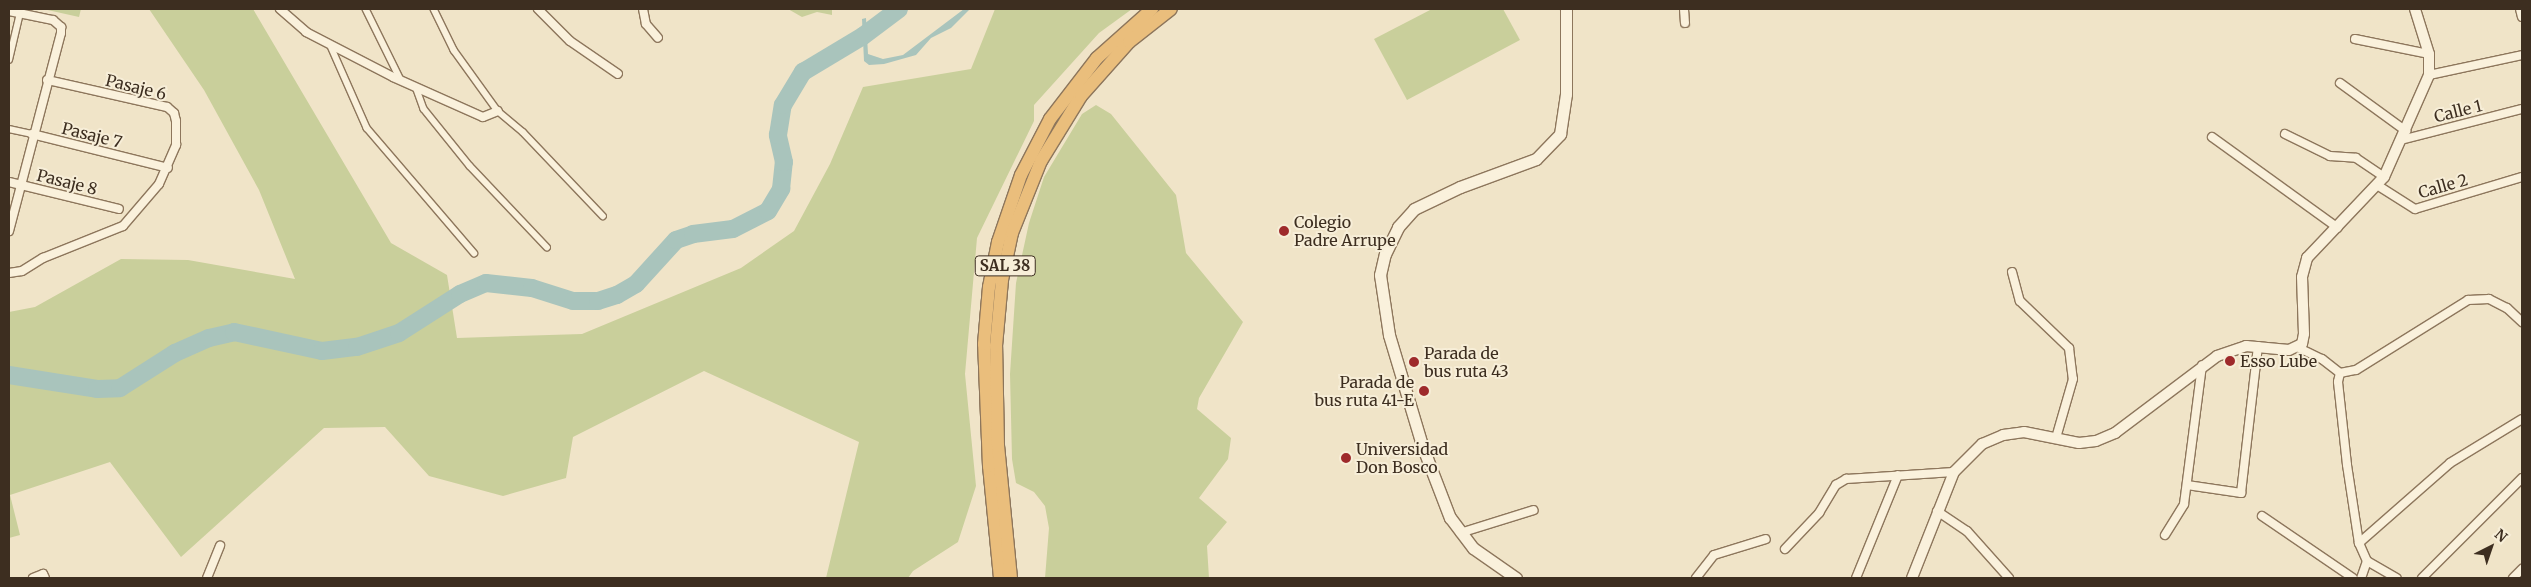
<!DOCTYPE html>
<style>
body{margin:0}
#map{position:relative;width:2531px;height:587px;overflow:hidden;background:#f0e4c8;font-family:Merriweather,serif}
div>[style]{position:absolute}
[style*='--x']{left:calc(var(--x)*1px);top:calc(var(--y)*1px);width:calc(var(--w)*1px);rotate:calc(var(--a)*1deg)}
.green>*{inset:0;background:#c9cf9b}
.water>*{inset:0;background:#a9c4bc}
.river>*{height:18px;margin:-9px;padding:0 9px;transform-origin:9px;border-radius:9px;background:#a9c4bc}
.roads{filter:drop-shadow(1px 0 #8d765c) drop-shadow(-1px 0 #8d765c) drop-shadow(0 1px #8d765c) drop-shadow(0 -1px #8d765c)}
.pedestrian>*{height:5.5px;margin:-2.75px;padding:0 2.75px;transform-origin:2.75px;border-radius:2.75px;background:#faf1dc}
.minor>*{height:8px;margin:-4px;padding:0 4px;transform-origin:4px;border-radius:4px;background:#faf1dc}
.tertiary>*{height:10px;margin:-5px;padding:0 5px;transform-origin:5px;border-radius:5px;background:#faf1dc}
.secondary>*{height:11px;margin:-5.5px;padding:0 5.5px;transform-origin:5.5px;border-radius:5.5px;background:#faf1dc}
.trunk>*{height:12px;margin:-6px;padding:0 6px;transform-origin:6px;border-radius:6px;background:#eabe7c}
.dots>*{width:14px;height:14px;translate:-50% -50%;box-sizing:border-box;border:2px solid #f7eed8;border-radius:50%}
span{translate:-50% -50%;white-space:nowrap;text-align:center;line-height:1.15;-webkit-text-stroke:4px #f7eed8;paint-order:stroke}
.shield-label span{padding:1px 4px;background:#f7eed8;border:1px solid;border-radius:4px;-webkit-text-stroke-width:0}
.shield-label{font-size:15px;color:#3d2e20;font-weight:700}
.street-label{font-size:16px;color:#3d2e20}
.poi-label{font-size:16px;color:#3d2e20}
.left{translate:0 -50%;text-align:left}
.right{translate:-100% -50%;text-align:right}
.frame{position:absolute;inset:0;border:10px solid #3d2e20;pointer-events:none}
.north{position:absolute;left:2466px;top:522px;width:50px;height:50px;-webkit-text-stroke:4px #f7eed8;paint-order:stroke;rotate:41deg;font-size:14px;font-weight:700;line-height:20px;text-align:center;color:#3d2e20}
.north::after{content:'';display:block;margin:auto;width:18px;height:22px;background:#3d2e20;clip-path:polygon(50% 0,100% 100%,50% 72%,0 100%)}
</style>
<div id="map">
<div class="green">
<div style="clip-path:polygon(43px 9px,81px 9px,79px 17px)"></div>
<div style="clip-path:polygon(149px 9px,253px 9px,391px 243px,447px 275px,457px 338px,582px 334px,741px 268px,794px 231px,830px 164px,863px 87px,971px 69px,995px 9px,1132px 9px,1099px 33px,1034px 105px,1034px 121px,977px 238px,965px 374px,976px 486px,958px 542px,913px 571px,908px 578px,826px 578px,859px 442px,704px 371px,573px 437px,566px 478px,503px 496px,429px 476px,385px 427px,324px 428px,181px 557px,110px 462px,10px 495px,20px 535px,9px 538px,9px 312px,35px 307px,121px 259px,188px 260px,295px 279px,259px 190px,204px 90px)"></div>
<div style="clip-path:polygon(788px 9px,832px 9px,832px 15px,817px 12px,802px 17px)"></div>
<div style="clip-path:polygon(1432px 9px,1503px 9px,1520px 40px,1407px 100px,1374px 39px)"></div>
<div style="clip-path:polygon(1096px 105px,1111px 114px,1176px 195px,1186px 253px,1243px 322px,1199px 398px,1197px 409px,1231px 438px,1228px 459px,1199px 498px,1227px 522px,1207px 546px,1209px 578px,1045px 578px,1049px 528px,1045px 506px,1034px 492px,1016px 483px,1012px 459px,1010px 374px,1016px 283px,1029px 223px,1044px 177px,1082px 114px)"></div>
</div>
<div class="water">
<div style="clip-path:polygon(964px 9px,970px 9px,951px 28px,931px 38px,916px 55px,884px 64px,869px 65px,864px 61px,862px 19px,866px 18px,868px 54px,883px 59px,903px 55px)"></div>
</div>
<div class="river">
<div style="--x:9;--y:375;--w:89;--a:9"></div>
<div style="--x:97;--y:389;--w:23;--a:-2"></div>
<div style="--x:120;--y:388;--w:65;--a:-32.5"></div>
<div style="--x:175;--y:353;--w:37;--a:-24"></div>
<div style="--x:209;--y:338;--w:26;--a:-13"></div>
<div style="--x:234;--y:332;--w:90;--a:12.2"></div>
<div style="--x:322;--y:351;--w:35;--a:-7"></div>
<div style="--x:357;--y:347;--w:44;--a:-18.4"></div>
<div style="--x:399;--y:333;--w:72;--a:-32.6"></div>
<div style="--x:460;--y:294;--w:28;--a:-23"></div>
<div style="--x:486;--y:283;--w:46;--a:6.2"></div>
<div style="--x:532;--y:288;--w:43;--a:17.6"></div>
<div style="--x:573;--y:301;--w:25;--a:0"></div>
<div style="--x:598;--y:301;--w:20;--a:-18"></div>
<div style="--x:617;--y:295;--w:22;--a:-30"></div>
<div style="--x:636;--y:284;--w:59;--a:-47.7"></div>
<div style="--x:676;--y:240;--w:18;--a:-19"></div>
<div style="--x:693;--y:234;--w:40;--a:-7.1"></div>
<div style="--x:733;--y:229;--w:39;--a:-27"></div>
<div style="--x:768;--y:211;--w:26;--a:-59"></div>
<div style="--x:781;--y:189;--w:27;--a:-84"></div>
<div style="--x:784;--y:162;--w:28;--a:-103"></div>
<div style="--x:778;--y:135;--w:30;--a:-81"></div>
<div style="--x:783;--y:105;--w:39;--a:-59"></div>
<div style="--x:803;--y:72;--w:70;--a:-31"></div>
<div style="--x:863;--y:36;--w:45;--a:-36.9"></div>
</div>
<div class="roads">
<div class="pedestrian">
<div style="--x:366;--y:9;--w:79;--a:63.8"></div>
<div style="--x:434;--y:9;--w:46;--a:64"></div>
<div style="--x:454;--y:50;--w:75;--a:54.2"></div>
<div style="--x:498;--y:111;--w:33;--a:40"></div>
<div style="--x:523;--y:132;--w:116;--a:46.4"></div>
<div style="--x:330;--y:44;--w:92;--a:66.2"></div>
<div style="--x:367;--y:128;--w:165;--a:49.4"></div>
<div style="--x:9;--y:60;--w:48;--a:-76.8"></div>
<div style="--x:416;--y:87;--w:23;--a:70"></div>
<div style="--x:424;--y:109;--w:73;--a:51.1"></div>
<div style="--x:470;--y:166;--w:112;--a:46.5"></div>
<div style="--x:9;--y:129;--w:24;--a:12"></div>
</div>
<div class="minor">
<div style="--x:280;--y:9;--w:35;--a:41"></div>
<div style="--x:306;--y:32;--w:98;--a:27.3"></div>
<div style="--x:393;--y:77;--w:98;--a:24"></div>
<div style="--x:483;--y:117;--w:16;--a:-22"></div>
<div style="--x:538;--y:9;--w:45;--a:45"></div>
<div style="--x:570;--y:41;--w:58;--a:34.5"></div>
<div style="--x:643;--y:9;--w:15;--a:79"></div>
<div style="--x:646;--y:24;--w:18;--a:49"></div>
<div style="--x:1684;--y:9;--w:14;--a:86"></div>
<div style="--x:2520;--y:9;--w:8;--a:76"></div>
<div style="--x:9;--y:11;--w:45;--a:11.6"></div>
<div style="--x:53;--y:20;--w:11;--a:41"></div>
<div style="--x:61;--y:27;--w:6;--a:90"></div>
<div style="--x:61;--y:33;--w:205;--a:104.7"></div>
<div style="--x:2355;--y:39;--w:76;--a:11.5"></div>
<div style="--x:2429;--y:75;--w:95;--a:-12.1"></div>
<div style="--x:2340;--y:83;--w:82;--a:36"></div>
<div style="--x:32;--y:134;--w:140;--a:14"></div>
<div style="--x:2285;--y:134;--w:50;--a:26.1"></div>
<div style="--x:2330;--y:156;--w:26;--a:4"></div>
<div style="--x:2356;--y:158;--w:34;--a:34"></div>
<div style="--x:2212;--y:137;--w:155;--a:35.8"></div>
<div style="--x:2401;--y:140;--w:125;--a:-14.4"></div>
<div style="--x:9;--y:182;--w:113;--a:13.8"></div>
<div style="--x:2377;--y:185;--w:45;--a:32.3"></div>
<div style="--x:2415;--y:209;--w:112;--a:-16.7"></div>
<div style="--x:2012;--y:272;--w:30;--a:75"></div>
<div style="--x:2020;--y:301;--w:68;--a:43.8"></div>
<div style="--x:2069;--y:348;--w:31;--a:83"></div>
<div style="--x:2073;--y:379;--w:61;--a:106.1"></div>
<div style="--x:9;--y:273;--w:13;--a:-9"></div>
<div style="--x:22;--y:271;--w:25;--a:-32"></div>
<div style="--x:43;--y:258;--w:86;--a:-21.8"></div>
<div style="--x:123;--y:226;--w:55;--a:-49.4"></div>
<div style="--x:159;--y:184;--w:43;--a:-66.4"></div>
<div style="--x:176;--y:145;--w:24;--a:-90"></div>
<div style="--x:176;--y:121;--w:8;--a:-104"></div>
<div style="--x:174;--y:113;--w:9;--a:-139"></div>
<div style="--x:167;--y:107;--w:123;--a:-167.3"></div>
<div style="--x:2297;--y:347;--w:28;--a:26"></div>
<div style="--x:2322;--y:359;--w:23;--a:38"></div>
<div style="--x:2340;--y:373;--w:16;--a:-11"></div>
<div style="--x:2356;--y:370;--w:132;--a:-32"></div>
<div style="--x:2468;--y:300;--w:21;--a:-3"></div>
<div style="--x:2489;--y:299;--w:20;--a:27"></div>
<div style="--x:2507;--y:308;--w:21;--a:43"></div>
<div style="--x:2340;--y:373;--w:9;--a:103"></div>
<div style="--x:2338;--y:382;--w:83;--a:83.8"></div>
<div style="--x:2347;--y:465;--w:79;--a:81.3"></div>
<div style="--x:2359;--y:543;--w:20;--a:66"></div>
<div style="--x:2367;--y:561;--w:18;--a:109"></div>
<div style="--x:2187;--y:485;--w:55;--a:8.4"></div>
<div style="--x:2241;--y:493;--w:148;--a:-83.4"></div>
<div style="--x:1937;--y:511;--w:36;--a:34"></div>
<div style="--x:1967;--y:531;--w:63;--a:48.2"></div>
<div style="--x:2262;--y:516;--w:110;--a:34.3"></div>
<div style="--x:1460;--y:533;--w:77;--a:-17.3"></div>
<div style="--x:2165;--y:535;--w:36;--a:-58"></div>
<div style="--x:2184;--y:504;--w:140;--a:-82.6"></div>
<div style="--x:2359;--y:543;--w:121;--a:-41.3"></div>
<div style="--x:2450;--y:463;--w:84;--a:-31.4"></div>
<div style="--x:1785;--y:549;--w:50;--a:-46.6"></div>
<div style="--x:1819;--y:513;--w:33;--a:-59"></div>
<div style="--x:1836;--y:485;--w:12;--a:-31"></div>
<div style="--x:1846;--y:479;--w:108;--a:-3.7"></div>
<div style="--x:2367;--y:561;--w:34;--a:30"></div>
<div style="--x:33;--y:578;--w:11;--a:-22"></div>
<div style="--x:43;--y:574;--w:4;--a:63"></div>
<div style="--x:207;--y:578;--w:35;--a:-68"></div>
<div style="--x:1696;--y:578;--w:29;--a:-52"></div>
<div style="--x:1714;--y:555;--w:54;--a:-17.1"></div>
<div style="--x:1856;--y:578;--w:111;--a:-67.8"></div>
<div style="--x:2422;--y:578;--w:141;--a:-45"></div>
<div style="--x:2513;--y:578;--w:13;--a:-45"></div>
</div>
<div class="tertiary">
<div style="--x:1912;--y:578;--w:114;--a:-68.4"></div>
<div style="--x:1954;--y:472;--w:40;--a:-45"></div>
<div style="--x:1982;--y:444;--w:23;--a:-23"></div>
<div style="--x:2003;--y:435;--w:21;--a:-8"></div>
<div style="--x:2024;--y:432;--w:56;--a:11.3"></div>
<div style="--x:2079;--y:443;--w:17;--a:-7"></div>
<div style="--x:2096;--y:441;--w:21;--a:-23"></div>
<div style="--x:2115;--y:433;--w:128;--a:-37"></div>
<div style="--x:2217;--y:356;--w:31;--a:-19"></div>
<div style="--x:2246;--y:346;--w:43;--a:5.3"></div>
<div style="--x:2289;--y:350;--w:14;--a:-25"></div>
<div style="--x:2302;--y:344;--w:10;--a:-79"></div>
<div style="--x:2304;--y:334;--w:57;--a:-92"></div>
<div style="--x:2302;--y:277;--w:20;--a:-75"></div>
<div style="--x:2307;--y:258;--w:112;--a:-46.5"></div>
<div style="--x:2384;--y:177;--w:111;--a:-66.2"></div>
<div style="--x:2429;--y:75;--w:21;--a:-90"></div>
<div style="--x:2429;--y:54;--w:47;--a:-107.3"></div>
</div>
<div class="secondary">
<div style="--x:1516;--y:578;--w:52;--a:-145.1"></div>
<div style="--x:1473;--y:548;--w:38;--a:-127"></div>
<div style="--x:1450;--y:518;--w:78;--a:-111"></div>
<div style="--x:1422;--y:445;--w:115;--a:-106.7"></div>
<div style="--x:1389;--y:335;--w:61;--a:-98.5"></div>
<div style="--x:1380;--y:275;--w:22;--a:-77"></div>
<div style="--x:1385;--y:254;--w:30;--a:-64"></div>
<div style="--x:1398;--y:227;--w:24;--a:-48"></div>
<div style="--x:1414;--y:209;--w:51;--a:-25.6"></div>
<div style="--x:1460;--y:187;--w:81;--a:-20.2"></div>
<div style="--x:1536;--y:159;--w:35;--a:-46"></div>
<div style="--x:1560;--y:134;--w:40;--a:-81.5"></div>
<div style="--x:1566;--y:94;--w:85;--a:-90"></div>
</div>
<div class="trunk">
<div style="--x:1000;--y:578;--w:113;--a:-95.6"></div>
<div style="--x:989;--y:466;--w:122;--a:-92.3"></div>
<div style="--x:984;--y:344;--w:57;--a:-85"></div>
<div style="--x:989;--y:287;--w:46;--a:-78.7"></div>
<div style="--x:998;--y:242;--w:71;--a:-71.1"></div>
<div style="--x:1021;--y:175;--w:63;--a:-62.6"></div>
<div style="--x:1050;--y:119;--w:77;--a:-52.4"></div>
<div style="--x:1097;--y:58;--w:74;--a:-41.7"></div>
<div style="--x:1011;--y:578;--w:133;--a:-95.6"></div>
<div style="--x:998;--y:446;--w:100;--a:-91.1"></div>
<div style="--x:996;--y:346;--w:66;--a:-84.8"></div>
<div style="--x:1002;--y:280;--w:48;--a:-78"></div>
<div style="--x:1012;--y:233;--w:78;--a:-68.1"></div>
<div style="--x:1041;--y:161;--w:76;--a:-58.4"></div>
<div style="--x:1081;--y:96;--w:72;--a:-48.4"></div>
<div style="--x:1129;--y:42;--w:53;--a:-38.2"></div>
</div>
</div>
<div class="dots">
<div style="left:1284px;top:231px;background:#9e2a2b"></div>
<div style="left:2230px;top:361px;background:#9e2a2b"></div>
<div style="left:1414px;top:362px;background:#9e2a2b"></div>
<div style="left:1424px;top:391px;background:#9e2a2b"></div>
<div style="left:1346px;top:458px;background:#9e2a2b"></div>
</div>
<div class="shield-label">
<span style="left:1005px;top:266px">SAL 38</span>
</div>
<div class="street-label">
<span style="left:136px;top:87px;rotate:14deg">Pasaje 6</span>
<span style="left:2458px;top:111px;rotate:-14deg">Calle 1</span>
<span style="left:92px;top:135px;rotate:14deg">Pasaje 7</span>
<span style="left:67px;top:182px;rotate:14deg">Pasaje 8</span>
<span style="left:2443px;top:186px;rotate:-16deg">Calle 2</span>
</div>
<div class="poi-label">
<span class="left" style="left:1294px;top:231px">Colegio<br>Padre Arrupe</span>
<span class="left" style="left:1424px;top:362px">Parada de<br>bus ruta 43</span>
<span class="left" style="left:2240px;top:361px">Esso Lube</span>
<span class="right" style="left:1414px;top:391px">Parada de<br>bus ruta 41-E</span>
<span class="left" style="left:1356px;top:458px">Universidad<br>Don Bosco</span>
</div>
<div class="frame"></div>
<div class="north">N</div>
</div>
